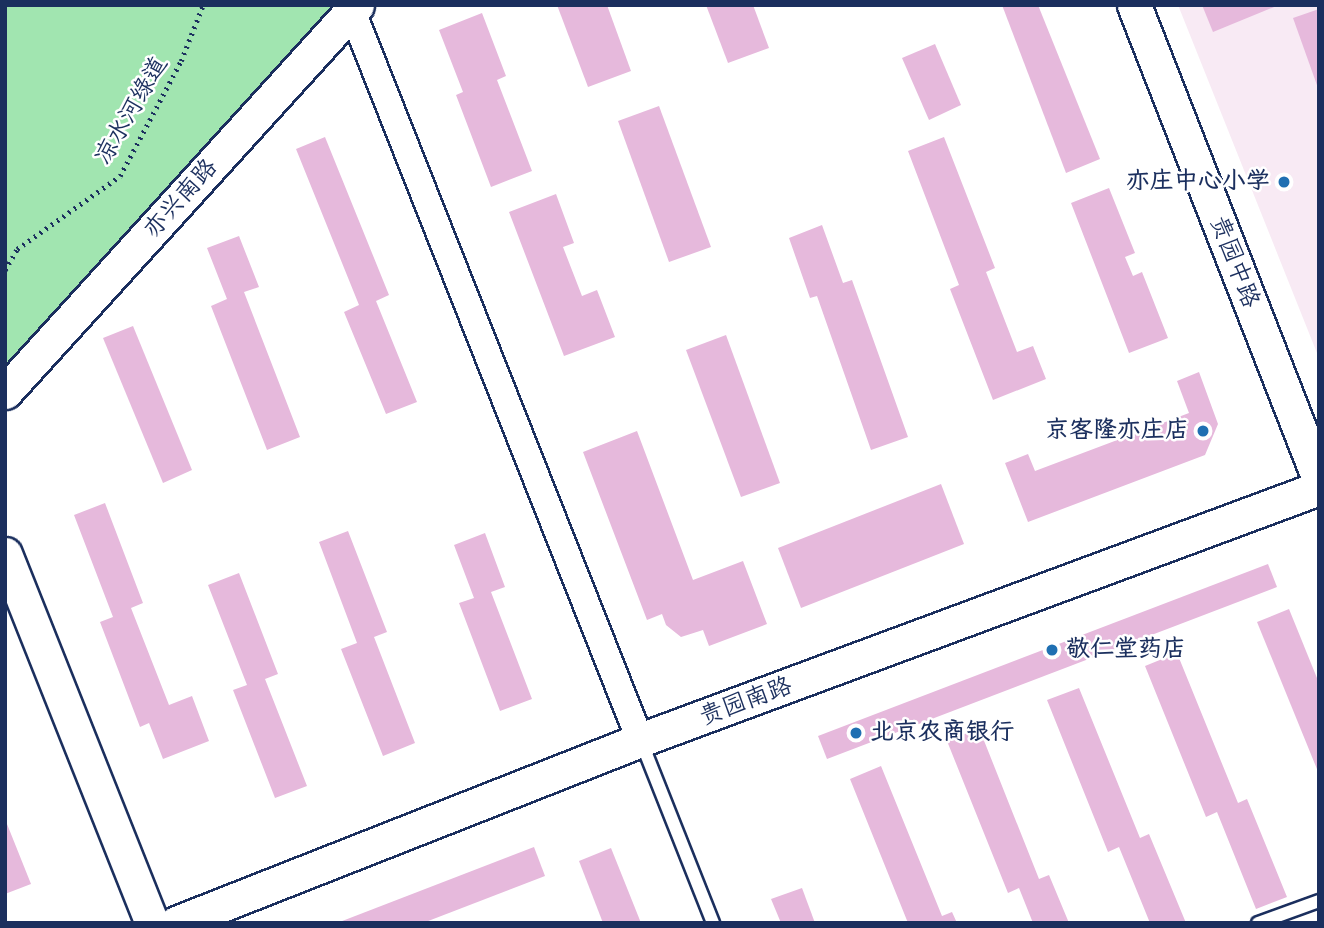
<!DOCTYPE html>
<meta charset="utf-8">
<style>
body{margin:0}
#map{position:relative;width:1324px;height:928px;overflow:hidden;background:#fff;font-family:Mynerve,"LXGW WenKai TC",sans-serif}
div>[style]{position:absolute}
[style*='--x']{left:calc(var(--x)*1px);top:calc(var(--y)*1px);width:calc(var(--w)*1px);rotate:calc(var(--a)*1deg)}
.built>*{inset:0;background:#f8eaf4}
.green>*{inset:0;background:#a1e5b0}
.building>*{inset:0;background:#e6b9dc}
.path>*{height:4.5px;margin-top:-2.25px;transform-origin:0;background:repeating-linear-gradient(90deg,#1b2f5e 0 2px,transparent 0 7px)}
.roads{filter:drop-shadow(2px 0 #1b2f5e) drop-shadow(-2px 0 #1b2f5e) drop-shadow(0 2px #1b2f5e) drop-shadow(0 -2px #1b2f5e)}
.service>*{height:12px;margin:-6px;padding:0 6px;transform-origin:6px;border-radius:6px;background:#fff}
.minor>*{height:26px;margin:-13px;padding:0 13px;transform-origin:13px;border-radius:13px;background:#fff}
.tertiary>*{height:33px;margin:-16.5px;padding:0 16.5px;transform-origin:16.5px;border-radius:16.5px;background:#fff}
.dots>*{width:19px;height:19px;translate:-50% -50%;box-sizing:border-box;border:4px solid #fff;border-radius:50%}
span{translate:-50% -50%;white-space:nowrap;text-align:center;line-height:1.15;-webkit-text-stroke:5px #fff;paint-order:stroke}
.street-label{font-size:24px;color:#1b2f5e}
.poi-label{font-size:24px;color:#1b2f5e;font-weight:700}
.right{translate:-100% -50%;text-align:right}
.left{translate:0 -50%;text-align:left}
.frame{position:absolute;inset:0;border:7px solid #1b2f5e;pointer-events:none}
</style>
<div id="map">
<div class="built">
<div style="clip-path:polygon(1178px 5px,1319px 5px,1319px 358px)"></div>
</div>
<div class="green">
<div style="clip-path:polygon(5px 5px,341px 5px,5px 373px)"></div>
</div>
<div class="building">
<div style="clip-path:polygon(557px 5px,607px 5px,631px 71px,588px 87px)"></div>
<div style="clip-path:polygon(706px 5px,753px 5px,769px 48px,728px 63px)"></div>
<div style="clip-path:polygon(1002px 5px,1038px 5px,1100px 159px,1066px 173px)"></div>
<div style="clip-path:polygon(1202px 5px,1279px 5px,1213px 32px)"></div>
<div style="clip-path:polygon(1319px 9px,1319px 88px,1318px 88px,1293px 18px)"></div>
<div style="clip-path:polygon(482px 13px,506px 76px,497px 80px,532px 171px,491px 187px,456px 95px,463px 92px,439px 30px)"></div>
<div style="clip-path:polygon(935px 44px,961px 105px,929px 120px,902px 58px)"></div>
<div style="clip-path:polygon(659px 106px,711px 247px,669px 262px,618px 121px)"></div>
<div style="clip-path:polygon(325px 137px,389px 295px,376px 301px,417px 402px,386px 414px,344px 312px,359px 305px,296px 149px)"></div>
<div style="clip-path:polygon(944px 137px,995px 268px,986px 272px,1017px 352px,1033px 346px,1046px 379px,993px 400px,950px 289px,959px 285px,908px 151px)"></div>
<div style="clip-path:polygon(1109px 188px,1135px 253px,1125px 257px,1133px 276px,1142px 272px,1168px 338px,1129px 353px,1071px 203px)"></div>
<div style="clip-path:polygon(556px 194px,574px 243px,563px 247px,582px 296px,597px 290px,615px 337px,564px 356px,509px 212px)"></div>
<div style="clip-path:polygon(822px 225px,843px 283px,852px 280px,908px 437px,871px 450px,817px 296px,810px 298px,789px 238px)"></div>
<div style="clip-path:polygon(239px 236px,259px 287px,244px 292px,300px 437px,267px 450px,211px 306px,227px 299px,207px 248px)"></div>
<div style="clip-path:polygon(133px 326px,192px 470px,163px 483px,103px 338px)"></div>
<div style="clip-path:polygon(726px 335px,780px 483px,741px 497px,686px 350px)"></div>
<div style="clip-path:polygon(1199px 372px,1218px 424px,1205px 455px,1028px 522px,1005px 463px,1028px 454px,1035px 471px,1189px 413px,1177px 381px)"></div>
<div style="clip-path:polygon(637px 431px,693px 580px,743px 561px,767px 624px,709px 646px,703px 630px,681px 637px,666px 625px,662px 614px,647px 620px,583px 452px)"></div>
<div style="clip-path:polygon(941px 484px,964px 544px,801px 608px,778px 548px)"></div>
<div style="clip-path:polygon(105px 503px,143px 603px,131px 608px,169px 705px,192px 696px,209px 741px,163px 759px,149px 723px,140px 727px,100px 622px,113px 617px,74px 515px)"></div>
<div style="clip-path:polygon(348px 531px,387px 632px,374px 637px,415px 743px,383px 756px,341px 649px,357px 643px,319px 542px)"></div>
<div style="clip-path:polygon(485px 533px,505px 587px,491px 592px,532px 699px,500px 711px,459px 603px,474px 598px,454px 545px)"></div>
<div style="clip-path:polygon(1268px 564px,1277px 587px,827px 759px,818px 736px)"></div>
<div style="clip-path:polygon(239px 573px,278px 674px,265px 679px,307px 786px,275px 798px,233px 690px,247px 685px,208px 585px)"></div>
<div style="clip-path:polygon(1289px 609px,1319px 683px,1319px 774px,1257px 622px)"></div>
<div style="clip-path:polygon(1177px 653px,1238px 803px,1247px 799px,1287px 897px,1256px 909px,1217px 812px,1206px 817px,1145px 666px)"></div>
<div style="clip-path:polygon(1079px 688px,1140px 838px,1149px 834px,1186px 923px,1150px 923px,1119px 847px,1108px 852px,1047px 700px)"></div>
<div style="clip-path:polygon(979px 728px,1039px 879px,1049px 875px,1069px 923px,1033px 923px,1019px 888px,1008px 893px,947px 741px)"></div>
<div style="clip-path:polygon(881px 766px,942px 916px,952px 912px,957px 923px,908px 923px,850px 779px)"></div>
<div style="clip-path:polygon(5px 819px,31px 884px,5px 894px)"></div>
<div style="clip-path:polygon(534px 847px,545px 876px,423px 923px,337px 923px)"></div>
<div style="clip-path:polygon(611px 848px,641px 923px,603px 923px,579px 861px)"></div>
<div style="clip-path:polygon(802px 888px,815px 923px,781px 923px,771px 899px)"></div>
</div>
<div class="path">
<div style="--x:5;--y:270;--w:24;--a:-60"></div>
<div style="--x:17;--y:249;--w:126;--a:-35.3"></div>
<div style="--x:120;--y:176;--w:130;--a:-62.1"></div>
<div style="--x:181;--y:61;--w:60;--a:-68.6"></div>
</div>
<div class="roads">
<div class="service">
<div style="--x:641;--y:741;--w:196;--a:68.4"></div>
<div style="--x:1258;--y:923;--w:65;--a:-19.8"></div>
</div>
<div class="minor">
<div style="--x:352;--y:11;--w:784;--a:68.44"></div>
</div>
<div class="tertiary">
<div style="--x:1134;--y:5;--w:509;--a:68.68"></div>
<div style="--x:5;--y:392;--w:523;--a:-47.71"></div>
<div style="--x:5;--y:554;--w:397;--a:68.3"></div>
<div style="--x:176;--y:923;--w:499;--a:-21.5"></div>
<div style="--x:640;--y:740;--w:724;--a:-20.36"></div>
</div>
</div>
<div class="dots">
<div style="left:1284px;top:182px;background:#1f6fb2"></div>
<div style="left:1203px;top:431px;background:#1f6fb2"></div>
<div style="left:1052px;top:650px;background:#1f6fb2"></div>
<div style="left:856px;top:733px;background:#1f6fb2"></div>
</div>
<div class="street-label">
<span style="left:132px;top:111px;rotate:-60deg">凉水河绿道</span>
<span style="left:181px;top:199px;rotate:-48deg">亦兴南路</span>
<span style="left:1234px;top:262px;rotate:69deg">贵园中路</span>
<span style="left:746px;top:702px;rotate:-20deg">贵园南路</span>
</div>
<div class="poi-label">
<span class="right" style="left:1270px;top:182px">亦庄中心小学</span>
<span class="right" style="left:1189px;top:431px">京客隆亦庄店</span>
<span class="left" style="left:1066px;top:650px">敬仁堂药店</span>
<span class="left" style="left:870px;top:733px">北京农商银行</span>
</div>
<div class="frame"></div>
</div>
